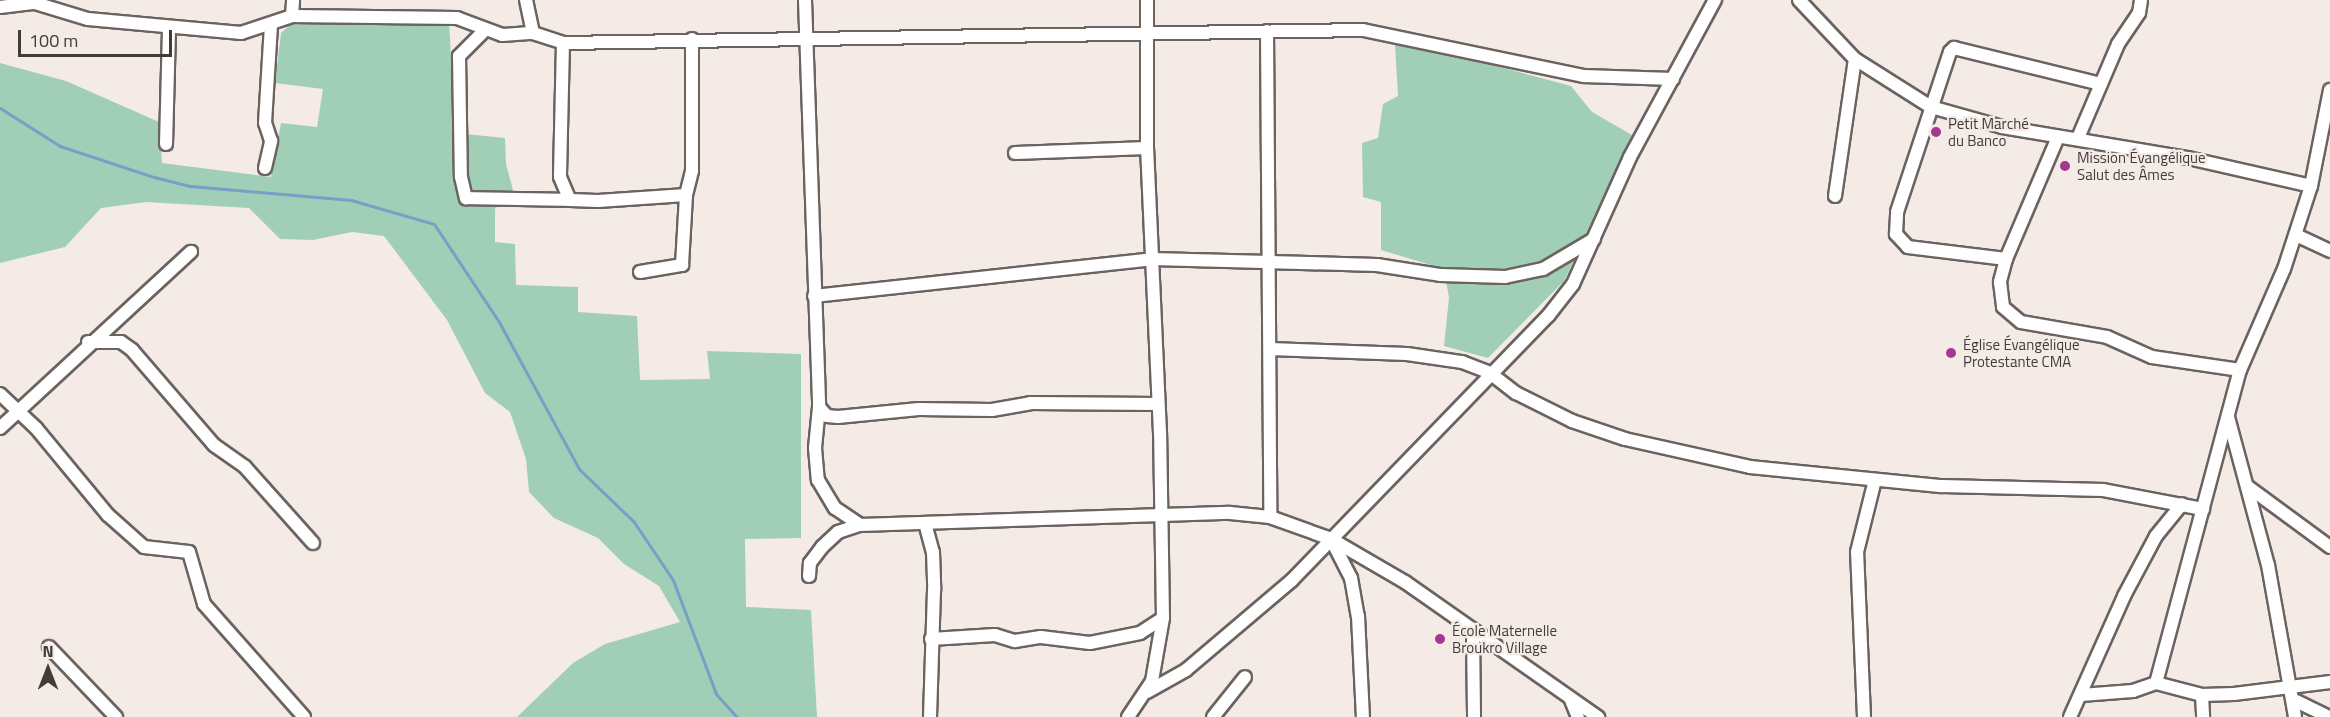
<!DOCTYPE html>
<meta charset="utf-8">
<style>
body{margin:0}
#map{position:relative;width:2330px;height:717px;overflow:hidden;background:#f5ebe6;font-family:"Titillium Web",sans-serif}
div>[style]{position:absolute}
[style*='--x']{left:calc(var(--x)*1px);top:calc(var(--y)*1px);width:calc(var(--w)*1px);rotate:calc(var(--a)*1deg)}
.green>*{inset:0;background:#a0ceb6}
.stream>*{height:3px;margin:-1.5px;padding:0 1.5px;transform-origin:1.5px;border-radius:1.5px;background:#7a9ec5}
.roads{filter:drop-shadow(2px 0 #6b635f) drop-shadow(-2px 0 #6b635f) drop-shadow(0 2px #6b635f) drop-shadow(0 -2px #6b635f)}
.minor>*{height:12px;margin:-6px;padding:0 6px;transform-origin:6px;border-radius:6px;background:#fff}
.dots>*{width:16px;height:16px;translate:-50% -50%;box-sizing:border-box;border:3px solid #f5ebe6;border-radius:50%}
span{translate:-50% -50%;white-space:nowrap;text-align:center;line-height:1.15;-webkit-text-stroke:4.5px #f5ebe6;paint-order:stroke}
.poi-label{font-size:15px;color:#403c3a}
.left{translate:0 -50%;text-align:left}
.north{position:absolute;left:18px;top:639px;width:60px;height:60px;-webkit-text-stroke:4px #f5ebe6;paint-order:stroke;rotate:0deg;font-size:16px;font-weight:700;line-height:24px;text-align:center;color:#403c3a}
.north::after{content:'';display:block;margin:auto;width:21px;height:27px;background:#403c3a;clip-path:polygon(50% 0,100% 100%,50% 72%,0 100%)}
.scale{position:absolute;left:18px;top:30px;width:154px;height:27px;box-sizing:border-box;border:3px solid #403c3a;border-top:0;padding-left:8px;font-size:18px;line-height:21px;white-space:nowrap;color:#403c3a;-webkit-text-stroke:4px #f5ebe6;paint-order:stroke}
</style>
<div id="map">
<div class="green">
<div style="clip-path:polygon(295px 20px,449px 20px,455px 133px,505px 138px,506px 164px,513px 190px,495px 209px,495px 242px,515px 244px,516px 285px,578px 287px,578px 312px,637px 316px,640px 380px,710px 379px,707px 351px,801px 354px,801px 538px,745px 539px,746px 607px,811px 610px,817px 717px,517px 717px,573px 663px,605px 644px,680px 622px,659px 586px,624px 564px,598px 538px,554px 518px,529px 492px,526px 459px,510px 412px,485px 393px,447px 320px,384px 236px,352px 232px,313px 240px,280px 239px,249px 208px,146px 202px,101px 208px,65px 247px,0 263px,0 63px,66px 81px,159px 122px,162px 163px,271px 177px,281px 123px,317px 127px,323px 89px,275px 83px,281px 33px)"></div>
<div style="clip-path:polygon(1395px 45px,1421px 46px,1571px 86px,1592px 112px,1632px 135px,1564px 281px,1488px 358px,1444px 346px,1449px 298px,1444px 269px,1381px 250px,1381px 202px,1363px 197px,1362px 143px,1378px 138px,1383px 104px,1398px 96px)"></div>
</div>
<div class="stream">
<div style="--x:0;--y:108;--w:71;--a:32.3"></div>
<div style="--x:60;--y:146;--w:99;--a:18.3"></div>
<div style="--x:154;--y:177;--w:38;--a:14"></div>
<div style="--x:191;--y:186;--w:161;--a:5"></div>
<div style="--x:351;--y:200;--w:86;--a:16.1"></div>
<div style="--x:434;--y:224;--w:118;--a:56.4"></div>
<div style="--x:499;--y:322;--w:167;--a:61.4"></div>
<div style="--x:579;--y:469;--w:76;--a:43.9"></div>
<div style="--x:634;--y:522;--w:70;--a:56.1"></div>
<div style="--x:673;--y:580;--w:122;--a:69.3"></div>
<div style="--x:716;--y:694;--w:31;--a:48"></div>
</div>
<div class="roads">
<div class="minor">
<div style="--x:526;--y:0;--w:34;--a:78"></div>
<div style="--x:533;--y:33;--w:32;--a:18"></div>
<div style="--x:563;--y:43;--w:800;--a:-0.93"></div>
<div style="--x:1363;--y:30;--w:226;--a:11.8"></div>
<div style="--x:1584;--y:76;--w:89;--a:1.9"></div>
<div style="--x:805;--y:0;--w:407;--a:88"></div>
<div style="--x:819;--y:407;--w:41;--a:95.6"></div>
<div style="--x:815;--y:448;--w:32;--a:85"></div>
<div style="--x:818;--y:480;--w:33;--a:59"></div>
<div style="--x:835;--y:508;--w:30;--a:34"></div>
<div style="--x:860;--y:525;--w:370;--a:-1.9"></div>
<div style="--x:1230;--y:513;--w:40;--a:5.7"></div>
<div style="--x:1270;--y:517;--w:65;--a:19.8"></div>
<div style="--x:1331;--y:539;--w:86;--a:30.2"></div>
<div style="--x:1405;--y:582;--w:236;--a:35"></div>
<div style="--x:1799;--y:0;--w:81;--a:46.5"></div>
<div style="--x:1855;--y:59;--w:90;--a:32.3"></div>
<div style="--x:1931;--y:107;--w:74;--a:15.7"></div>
<div style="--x:2002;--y:127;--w:189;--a:9.5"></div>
<div style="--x:2188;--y:158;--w:126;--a:12.8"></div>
<div style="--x:0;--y:7;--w:35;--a:-7"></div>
<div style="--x:35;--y:3;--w:55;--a:16.8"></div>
<div style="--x:88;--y:19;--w:154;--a:5.2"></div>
<div style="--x:241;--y:33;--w:54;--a:-18.4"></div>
<div style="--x:292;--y:16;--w:16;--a:-86"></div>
<div style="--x:292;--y:16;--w:165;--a:0.7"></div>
<div style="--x:457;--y:18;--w:48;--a:20.7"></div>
<div style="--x:502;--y:35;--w:31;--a:-4"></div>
<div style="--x:485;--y:30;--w:37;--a:135"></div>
<div style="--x:459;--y:56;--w:121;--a:89.1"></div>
<div style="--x:461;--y:177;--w:22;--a:77"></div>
<div style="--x:466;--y:198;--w:104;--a:1.1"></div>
<div style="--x:1267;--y:31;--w:486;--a:89.6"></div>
<div style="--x:563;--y:43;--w:134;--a:91.3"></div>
<div style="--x:560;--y:177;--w:25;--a:67"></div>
<div style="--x:570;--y:200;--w:28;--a:2"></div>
<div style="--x:598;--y:201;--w:88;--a:-3.9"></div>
<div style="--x:686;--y:195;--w:25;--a:-76"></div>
<div style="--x:692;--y:171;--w:132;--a:-90"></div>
<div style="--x:2058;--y:137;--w:133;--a:113.1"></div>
<div style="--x:2006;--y:259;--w:24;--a:105"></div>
<div style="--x:2000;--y:282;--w:25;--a:83"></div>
<div style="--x:2003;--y:307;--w:23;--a:40"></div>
<div style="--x:2021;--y:322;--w:87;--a:9.9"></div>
<div style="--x:2107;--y:337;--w:49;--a:24"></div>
<div style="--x:2152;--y:357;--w:89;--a:8.4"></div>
<div style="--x:2078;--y:138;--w:102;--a:-66.9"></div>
<div style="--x:2118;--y:44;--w:37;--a:-56"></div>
<div style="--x:2139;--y:13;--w:13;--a:-81"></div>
<div style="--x:166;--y:144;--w:115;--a:-88.5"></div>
<div style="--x:1015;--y:153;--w:132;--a:-2.2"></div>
<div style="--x:265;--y:168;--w:28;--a:-77"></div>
<div style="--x:271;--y:141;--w:19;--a:-108"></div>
<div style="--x:265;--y:123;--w:97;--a:-86.5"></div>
<div style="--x:1835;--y:196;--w:138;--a:-81.7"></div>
<div style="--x:2296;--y:235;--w:38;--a:25"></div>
<div style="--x:2006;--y:259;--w:99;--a:-173"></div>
<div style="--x:1908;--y:247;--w:18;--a:-133"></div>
<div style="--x:1896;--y:234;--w:22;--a:-87"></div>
<div style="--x:1897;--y:212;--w:169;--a:-71.7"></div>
<div style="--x:1950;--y:52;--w:6;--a:-45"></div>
<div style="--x:1954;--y:48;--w:151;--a:13.8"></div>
<div style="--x:640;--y:272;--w:43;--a:-9.5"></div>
<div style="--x:682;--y:265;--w:70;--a:-86.7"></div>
<div style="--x:814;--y:296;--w:340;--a:-6.2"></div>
<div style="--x:1152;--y:259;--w:225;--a:1.5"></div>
<div style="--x:1377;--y:265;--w:65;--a:8.9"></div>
<div style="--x:1441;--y:275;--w:64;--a:1.8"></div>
<div style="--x:1505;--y:277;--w:39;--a:-12"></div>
<div style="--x:1543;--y:269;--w:59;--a:-30.5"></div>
<div style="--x:88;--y:342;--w:33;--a:0"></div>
<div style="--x:121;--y:342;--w:14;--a:36"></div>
<div style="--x:132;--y:350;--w:125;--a:49.2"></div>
<div style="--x:214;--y:445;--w:38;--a:35"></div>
<div style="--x:245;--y:467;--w:102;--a:48.2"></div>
<div style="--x:1270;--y:349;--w:137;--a:2.1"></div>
<div style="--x:1407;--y:354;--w:56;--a:8.3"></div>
<div style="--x:1462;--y:362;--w:30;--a:21"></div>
<div style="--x:1490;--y:373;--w:33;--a:38"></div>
<div style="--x:1516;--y:393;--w:63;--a:26.6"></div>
<div style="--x:1572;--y:421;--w:56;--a:18.8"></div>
<div style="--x:1625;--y:439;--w:128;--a:12.6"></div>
<div style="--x:1750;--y:467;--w:193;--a:5.7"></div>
<div style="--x:1942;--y:486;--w:161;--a:1.4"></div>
<div style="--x:2103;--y:490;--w:102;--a:10.8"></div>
<div style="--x:0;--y:394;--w:50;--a:43.4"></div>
<div style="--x:36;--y:428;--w:113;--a:50.4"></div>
<div style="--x:108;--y:515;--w:48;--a:41.6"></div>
<div style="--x:144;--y:547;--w:45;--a:6.3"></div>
<div style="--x:189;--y:552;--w:54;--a:73.9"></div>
<div style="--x:204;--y:604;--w:151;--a:48.5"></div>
<div style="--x:819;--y:407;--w:12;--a:48"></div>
<div style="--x:827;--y:416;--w:11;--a:5"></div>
<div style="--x:838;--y:417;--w:81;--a:-5.6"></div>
<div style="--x:919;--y:409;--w:73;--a:0.8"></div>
<div style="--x:992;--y:410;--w:39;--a:-10"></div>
<div style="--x:1030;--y:403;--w:127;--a:0.5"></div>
<div style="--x:2228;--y:417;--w:153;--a:74.9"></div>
<div style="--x:2268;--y:565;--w:154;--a:79.9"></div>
<div style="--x:0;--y:428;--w:260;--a:-42.7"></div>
<div style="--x:2247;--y:486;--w:103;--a:36.3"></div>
<div style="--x:925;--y:523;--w:30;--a:75"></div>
<div style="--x:933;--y:552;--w:38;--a:88"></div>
<div style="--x:934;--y:590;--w:127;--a:91.8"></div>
<div style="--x:1331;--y:539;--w:44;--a:62.9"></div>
<div style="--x:1351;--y:578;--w:39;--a:80"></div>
<div style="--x:1358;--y:616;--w:101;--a:87.2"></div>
<div style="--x:809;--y:576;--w:13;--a:-86"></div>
<div style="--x:810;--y:563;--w:20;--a:-53"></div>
<div style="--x:822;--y:547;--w:22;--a:-43"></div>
<div style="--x:838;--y:532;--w:23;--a:-18"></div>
<div style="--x:1473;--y:632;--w:85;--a:89.3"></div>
<div style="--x:931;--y:639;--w:64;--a:-3.6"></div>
<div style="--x:995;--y:635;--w:21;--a:17"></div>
<div style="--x:1015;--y:641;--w:26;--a:-9"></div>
<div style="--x:1041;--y:637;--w:49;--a:7"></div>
<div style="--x:1090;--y:643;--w:51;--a:-11.3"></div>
<div style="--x:1140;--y:633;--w:27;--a:-33"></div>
<div style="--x:49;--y:647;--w:97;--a:46.3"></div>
<div style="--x:2156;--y:683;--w:324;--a:-75"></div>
<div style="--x:2240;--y:370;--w:110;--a:-66.5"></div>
<div style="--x:2284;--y:269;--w:87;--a:-72"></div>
<div style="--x:2311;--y:186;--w:98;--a:-78.8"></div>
<div style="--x:1147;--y:692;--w:45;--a:-29.4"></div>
<div style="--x:1186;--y:670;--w:139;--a:-40.3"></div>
<div style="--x:1292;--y:580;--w:368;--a:-45.9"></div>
<div style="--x:1548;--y:316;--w:41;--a:-52"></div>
<div style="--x:1573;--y:284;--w:139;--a:-65.8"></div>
<div style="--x:1630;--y:157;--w:179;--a:-61.6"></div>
<div style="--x:2081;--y:695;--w:52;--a:-4.4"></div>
<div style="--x:2133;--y:691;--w:24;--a:-19"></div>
<div style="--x:2156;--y:683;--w:48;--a:14.6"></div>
<div style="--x:2202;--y:695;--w:32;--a:-2"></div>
<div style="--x:2234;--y:694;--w:97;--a:-7.1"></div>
<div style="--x:2202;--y:695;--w:22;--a:87"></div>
<div style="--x:1571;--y:700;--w:18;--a:68"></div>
<div style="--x:2296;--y:701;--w:37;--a:26"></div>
<div style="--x:1128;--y:717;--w:43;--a:-56.3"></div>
<div style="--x:1152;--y:681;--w:64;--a:-80.1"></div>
<div style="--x:1163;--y:618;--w:185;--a:-90.9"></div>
<div style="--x:1160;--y:433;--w:285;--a:-92.6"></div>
<div style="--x:1147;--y:148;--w:148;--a:-90"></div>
<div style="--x:1213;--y:717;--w:51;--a:-51.3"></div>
<div style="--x:1864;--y:717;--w:165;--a:-92.4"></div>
<div style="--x:1857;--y:552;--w:74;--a:-76"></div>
<div style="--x:2070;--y:717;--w:133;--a:-65.9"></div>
<div style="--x:2124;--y:596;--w:68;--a:-61.9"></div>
<div style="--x:2156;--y:536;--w:41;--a:-50.9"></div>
</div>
</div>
<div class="dots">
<div style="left:1936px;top:132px;background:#a73691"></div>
<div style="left:2065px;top:166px;background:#a73691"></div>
<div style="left:1951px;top:353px;background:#a73691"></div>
<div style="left:1440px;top:639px;background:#a73691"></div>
</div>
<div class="poi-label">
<span class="left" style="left:1948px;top:132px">Petit Marché<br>du Banco</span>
<span class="left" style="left:2077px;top:166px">Mission Évangélique<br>Salut des Âmes</span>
<span class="left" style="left:1963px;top:353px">Église Évangélique<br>Protestante CMA</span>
<span class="left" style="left:1452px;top:639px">École Maternelle<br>Broukro Village</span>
</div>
<div class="north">N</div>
<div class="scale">100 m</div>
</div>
